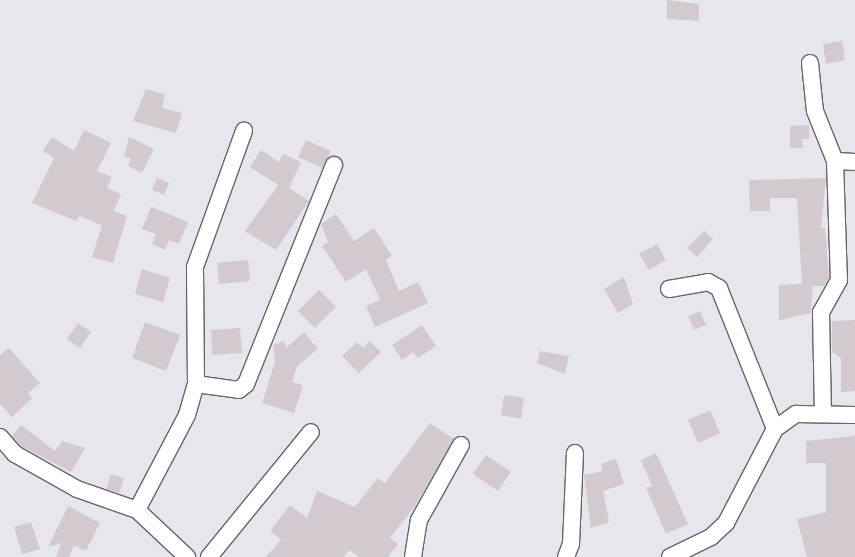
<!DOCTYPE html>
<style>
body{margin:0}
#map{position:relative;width:855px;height:557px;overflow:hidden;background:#e7e6ed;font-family:"PT Sans",sans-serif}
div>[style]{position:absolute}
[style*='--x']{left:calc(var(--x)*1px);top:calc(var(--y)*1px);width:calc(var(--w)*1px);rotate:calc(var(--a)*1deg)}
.building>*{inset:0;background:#d2cace}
.roads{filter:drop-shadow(1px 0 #66656b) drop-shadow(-1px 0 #66656b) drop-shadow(0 1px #66656b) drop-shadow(0 -1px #66656b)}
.minor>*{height:16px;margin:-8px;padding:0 8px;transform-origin:8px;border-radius:8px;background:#fff}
span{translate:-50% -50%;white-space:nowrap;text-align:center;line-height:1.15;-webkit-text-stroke:4px #fff;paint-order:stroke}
</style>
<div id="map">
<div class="building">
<div style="clip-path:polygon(667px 0,699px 4px,699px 21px,667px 19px)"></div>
<div style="clip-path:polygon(842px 41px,845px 60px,826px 64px,823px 44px)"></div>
<div style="clip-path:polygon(146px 89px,165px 94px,162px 108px,182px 113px,176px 133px,133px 121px)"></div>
<div style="clip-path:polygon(809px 125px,809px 139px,802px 139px,803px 148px,790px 148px,790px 126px)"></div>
<div style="clip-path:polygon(84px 130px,111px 143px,97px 171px,112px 177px,107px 188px,121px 194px,114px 211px,127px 216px,113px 263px,92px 257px,102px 225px,79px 216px,76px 221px,32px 203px,54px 158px,43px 151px,52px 137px,74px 151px)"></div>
<div style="clip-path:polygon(129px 137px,154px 149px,142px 173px,128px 166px,131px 159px,124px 156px)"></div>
<div style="clip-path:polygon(306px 140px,331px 151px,322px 168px,298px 157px)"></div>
<div style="clip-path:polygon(261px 150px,279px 162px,283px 154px,301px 162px,289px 188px,309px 201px,276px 250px,245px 231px,278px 185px,250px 167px)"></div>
<div style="clip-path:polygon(157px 178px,169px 183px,164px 195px,152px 190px)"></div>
<div style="clip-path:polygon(826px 178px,821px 228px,825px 228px,829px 278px,824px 286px,813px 286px,811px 313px,779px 320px,779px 285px,802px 284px,797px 198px,770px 198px,770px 211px,750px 211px,749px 180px)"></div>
<div style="clip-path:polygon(151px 207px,188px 222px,179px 244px,169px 240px,165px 250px,152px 244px,156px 234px,142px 229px)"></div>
<div style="clip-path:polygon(336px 214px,354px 241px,374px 228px,392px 256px,386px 260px,399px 291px,418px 282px,428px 303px,375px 327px,366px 306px,380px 300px,366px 269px,346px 282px,322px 246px,328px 242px,321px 224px)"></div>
<div style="clip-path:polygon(704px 231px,713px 239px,697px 257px,687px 248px)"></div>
<div style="clip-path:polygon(657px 244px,666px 260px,649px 270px,639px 254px)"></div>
<div style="clip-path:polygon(248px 260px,250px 281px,219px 284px,217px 263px)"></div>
<div style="clip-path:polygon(142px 269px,170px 278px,163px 302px,135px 294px)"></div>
<div style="clip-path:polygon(624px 277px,633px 304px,618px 313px,604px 289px)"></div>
<div style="clip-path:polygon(319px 290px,336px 307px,315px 328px,298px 311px)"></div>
<div style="clip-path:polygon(700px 311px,706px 325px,694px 330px,688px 316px)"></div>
<div style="clip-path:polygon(855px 320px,855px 391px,841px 392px,841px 358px,832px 352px,832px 321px)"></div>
<div style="clip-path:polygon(145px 322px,180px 335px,166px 371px,132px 358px)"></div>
<div style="clip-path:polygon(78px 323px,91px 332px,80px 348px,67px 339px)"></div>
<div style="clip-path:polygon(422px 325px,436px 346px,418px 358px,413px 352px,402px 360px,392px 345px)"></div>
<div style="clip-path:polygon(240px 328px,242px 353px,212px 355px,211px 330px)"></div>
<div style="clip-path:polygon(304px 332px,318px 349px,297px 366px,292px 382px,303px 385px,294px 413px,262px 403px,275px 362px,273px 345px,284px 341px,286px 348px)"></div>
<div style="clip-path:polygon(370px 341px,381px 352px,359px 373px,342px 356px,357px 342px,363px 348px)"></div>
<div style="clip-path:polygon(9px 348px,40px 383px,28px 393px,32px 398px,12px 417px,0 404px,0 355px)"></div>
<div style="clip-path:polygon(540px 351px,569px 356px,565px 374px,537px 363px)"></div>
<div style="clip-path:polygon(504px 395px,524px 398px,521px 419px,501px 415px)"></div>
<div style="clip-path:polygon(710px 410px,720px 433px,698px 443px,688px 420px)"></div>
<div style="clip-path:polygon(430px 423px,454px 439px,415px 506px,390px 538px,398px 544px,388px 557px,359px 557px,349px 550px,344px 557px,266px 557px,281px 540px,270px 531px,290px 505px,307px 518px,317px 491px,355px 507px,378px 478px,385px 483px)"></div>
<div style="clip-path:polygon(21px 425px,55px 451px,62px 441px,85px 448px,71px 472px,21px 446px,12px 436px)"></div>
<div style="clip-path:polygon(855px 436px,855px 557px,807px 557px,797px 519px,826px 512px,826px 463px,806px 463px,806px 441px)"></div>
<div style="clip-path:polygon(656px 453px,688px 524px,666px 534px,646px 488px,652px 486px,641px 460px)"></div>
<div style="clip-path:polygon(486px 455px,511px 472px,498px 491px,473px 474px)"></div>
<div style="clip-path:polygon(616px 459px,624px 484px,603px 491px,609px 522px,591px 528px,584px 475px,603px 471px,601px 464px)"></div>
<div style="clip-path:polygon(111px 474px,124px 478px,119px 493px,106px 489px)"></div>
<div style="clip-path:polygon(68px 506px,100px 523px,86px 551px,74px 545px,69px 557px,56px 557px,61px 543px,48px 547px)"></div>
<div style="clip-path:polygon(31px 522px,40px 549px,22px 554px,14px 527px)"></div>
</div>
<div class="roads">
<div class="minor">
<div style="--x:810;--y:63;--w:48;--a:84.1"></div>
<div style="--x:815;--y:111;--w:54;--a:68.2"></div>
<div style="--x:835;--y:161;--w:119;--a:88.1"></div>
<div style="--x:839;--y:280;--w:37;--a:119"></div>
<div style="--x:821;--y:312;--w:102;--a:88.9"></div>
<div style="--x:835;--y:161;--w:20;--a:3"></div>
<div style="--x:669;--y:289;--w:40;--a:-10"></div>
<div style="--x:708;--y:282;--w:13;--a:29"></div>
<div style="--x:719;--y:288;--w:152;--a:68.3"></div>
<div style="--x:196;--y:384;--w:43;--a:7.9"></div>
<div style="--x:239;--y:390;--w:9;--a:-41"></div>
<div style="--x:246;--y:384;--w:236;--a:-68.1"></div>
<div style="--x:0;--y:437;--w:23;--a:49"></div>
<div style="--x:15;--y:454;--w:71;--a:29.4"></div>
<div style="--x:77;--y:489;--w:64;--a:19.3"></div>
<div style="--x:137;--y:510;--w:69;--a:43.2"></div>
<div style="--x:137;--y:510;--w:107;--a:-62.2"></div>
<div style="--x:187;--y:415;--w:32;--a:-74"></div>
<div style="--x:196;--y:384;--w:117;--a:-90.5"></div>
<div style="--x:195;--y:267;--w:145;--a:-70.2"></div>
<div style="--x:209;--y:557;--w:161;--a:-50.8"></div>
<div style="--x:413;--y:557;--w:37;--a:-81"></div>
<div style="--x:419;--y:520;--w:86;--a:-60.8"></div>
<div style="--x:566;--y:557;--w:14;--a:-69"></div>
<div style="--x:571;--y:544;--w:91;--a:-87.5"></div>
<div style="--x:670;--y:557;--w:46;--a:-26"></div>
<div style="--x:711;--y:537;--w:21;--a:-43"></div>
<div style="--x:726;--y:523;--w:106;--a:-62.5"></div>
<div style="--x:775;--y:429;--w:26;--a:-36"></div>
<div style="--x:796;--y:414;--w:59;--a:1"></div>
</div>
</div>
</div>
